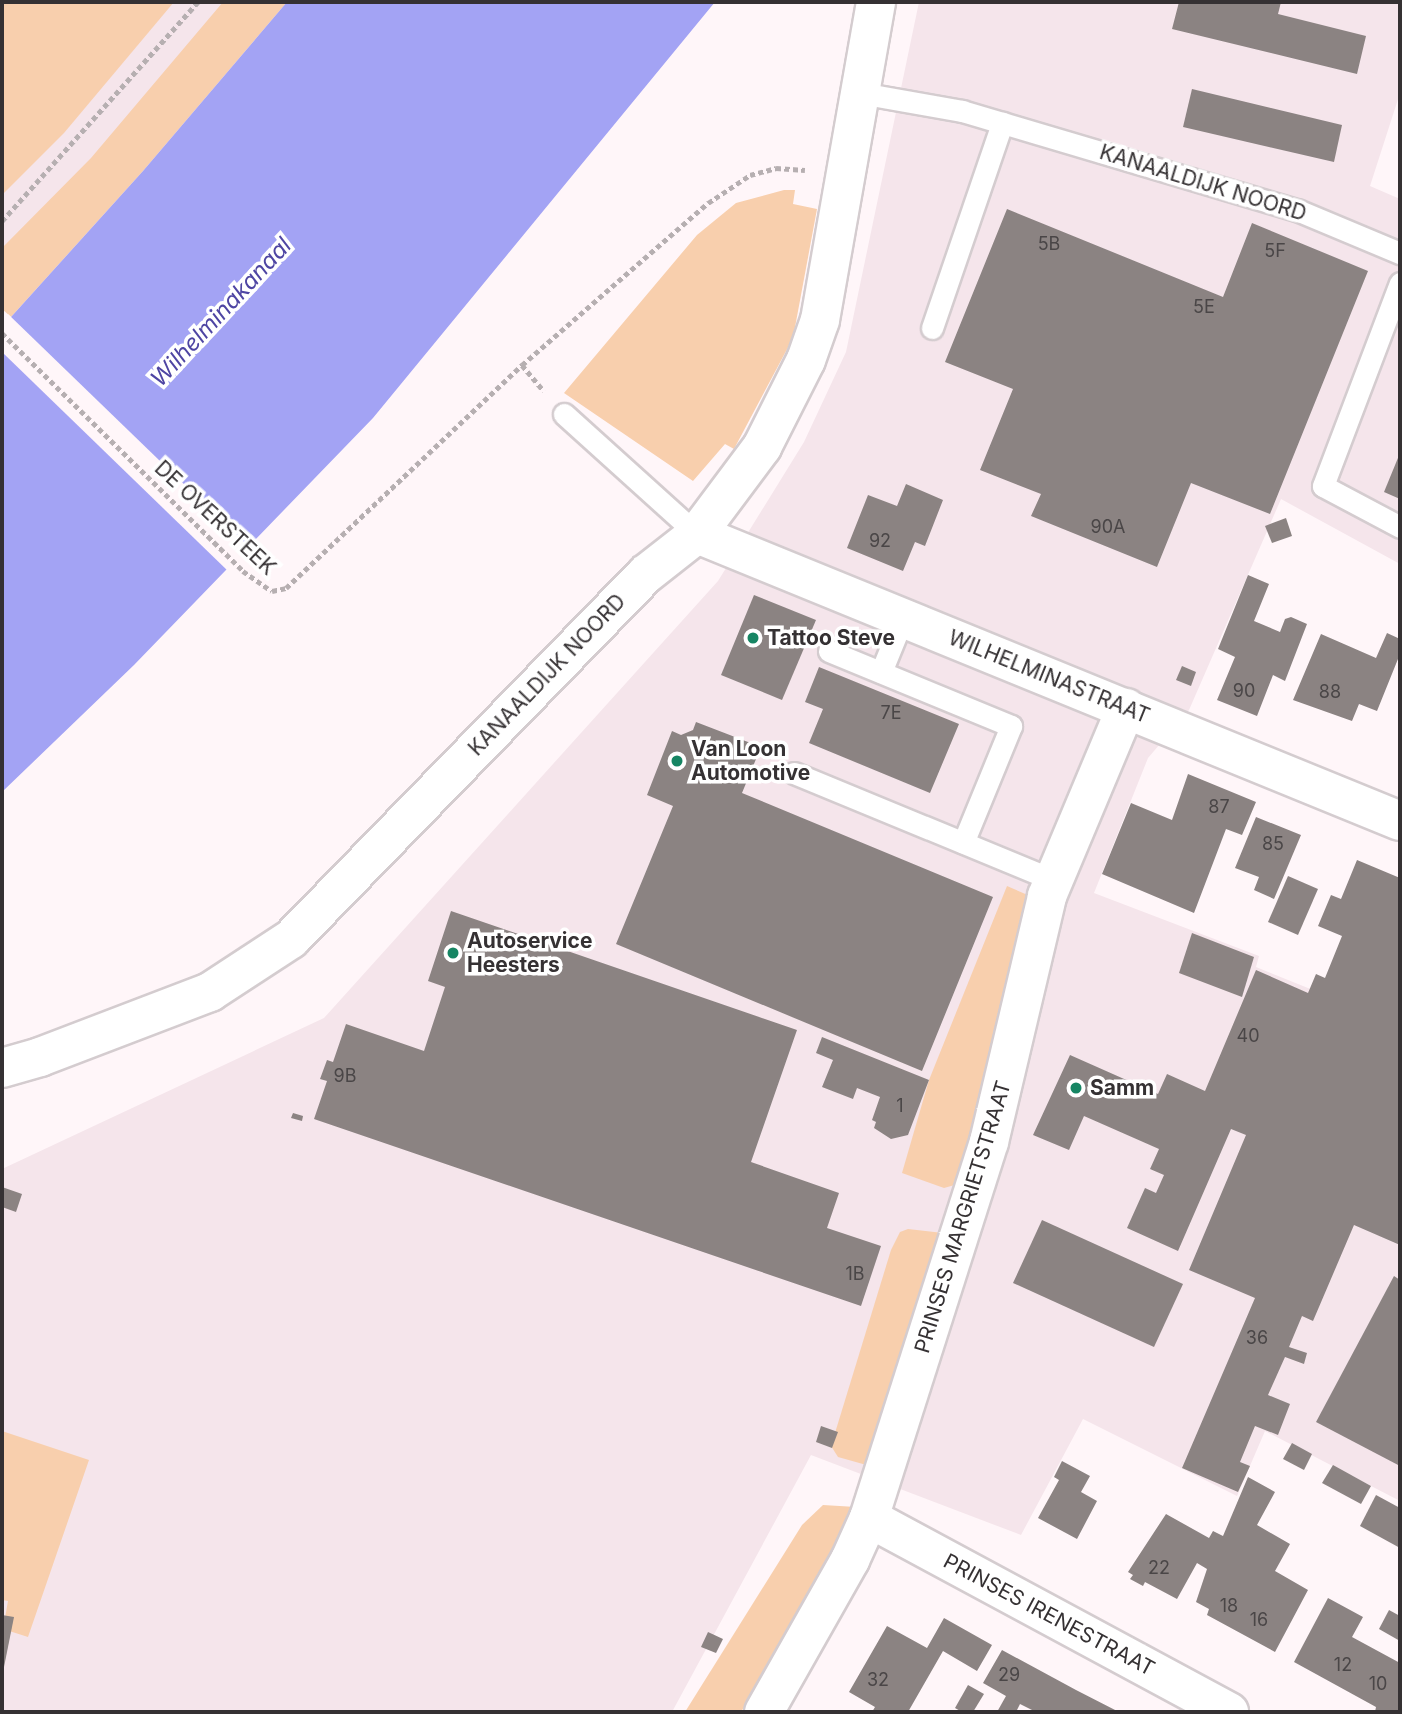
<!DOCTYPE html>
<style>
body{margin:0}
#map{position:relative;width:1402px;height:1714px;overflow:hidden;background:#fff6f9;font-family:Inter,sans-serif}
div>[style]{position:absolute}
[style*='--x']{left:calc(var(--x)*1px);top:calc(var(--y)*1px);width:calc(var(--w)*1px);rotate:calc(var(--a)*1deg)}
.built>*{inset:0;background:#f5e5eb}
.green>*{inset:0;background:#f8cfad}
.water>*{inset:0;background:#a3a3f4}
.pier>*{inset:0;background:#fff6f9}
.building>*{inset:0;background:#8b8382}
.path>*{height:4.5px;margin-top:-2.25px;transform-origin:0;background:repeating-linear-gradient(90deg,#b6afb1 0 5px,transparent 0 8.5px)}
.roads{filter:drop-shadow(2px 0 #d4cccf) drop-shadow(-2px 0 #d4cccf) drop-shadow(0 2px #d4cccf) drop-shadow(0 -2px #d4cccf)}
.service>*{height:21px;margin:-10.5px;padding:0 10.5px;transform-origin:10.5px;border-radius:10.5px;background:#fff}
.minor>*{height:38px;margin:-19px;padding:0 19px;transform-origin:19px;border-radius:19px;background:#fff}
.dots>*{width:19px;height:19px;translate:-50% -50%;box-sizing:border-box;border:4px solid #fff;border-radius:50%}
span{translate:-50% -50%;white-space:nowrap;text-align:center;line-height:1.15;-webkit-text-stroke:7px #fff;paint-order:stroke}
.number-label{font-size:18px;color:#4a4647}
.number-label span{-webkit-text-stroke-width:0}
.street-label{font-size:21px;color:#353133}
.poi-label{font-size:21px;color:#353133;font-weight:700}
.left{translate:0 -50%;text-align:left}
.water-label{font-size:23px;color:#4e45a3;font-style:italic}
.frame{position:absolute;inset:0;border:4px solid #353133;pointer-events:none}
</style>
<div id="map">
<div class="built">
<div style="clip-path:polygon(2px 2px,246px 2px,2px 287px)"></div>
<div style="clip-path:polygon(919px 2px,1400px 2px,1400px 93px,1370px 186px,1400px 199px,1400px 564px,1281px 499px,1189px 710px,1148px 758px,1094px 893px,1259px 956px,1256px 967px,1400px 1025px,1400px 1501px,1265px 1431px,1237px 1496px,1083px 1419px,1021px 1535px,811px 1455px,672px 1712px,2px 1712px,2px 1169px,324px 1018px,718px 581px,804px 442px,846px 352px)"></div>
</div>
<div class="green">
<div style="clip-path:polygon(2px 2px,174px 2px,64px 133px,2px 195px)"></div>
<div style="clip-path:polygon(223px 2px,287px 2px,143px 171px,11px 317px,2px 309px,2px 248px,91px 158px)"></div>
<div style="clip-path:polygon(784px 190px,795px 190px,793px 204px,817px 209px,793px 338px,734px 449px,725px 444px,693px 481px,564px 393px,697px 235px,736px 203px)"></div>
<div style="clip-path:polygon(1007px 886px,1030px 896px,958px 1184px,944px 1188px,902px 1173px,929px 1080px)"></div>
<div style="clip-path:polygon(908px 1229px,943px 1233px,870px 1466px,838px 1457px,831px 1446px,891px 1250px,900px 1232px)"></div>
<div style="clip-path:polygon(2px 1431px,89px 1460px,28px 1637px,3px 1629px,8px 1601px,2px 1600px)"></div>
<div style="clip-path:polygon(823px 1505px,856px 1507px,795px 1626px,741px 1712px,685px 1712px,802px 1525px)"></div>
</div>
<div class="water">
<div style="clip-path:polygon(287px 2px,715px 2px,373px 418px,134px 665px,2px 792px,2px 327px,143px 171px)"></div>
</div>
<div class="pier">
<div style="clip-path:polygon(8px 314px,251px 549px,229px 572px,2px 352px,2px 322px)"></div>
</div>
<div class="building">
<div style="clip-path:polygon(1179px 2px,1281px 2px,1278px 14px,1366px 36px,1357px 74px,1172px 29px)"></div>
<div style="clip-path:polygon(1192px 89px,1342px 125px,1334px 162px,1183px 127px)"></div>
<div style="clip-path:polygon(1007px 209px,1223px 297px,1252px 223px,1368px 271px,1270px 514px,1191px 483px,1157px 567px,1031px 516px,1041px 494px,980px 470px,1013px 389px,945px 362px)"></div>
<div style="clip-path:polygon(1400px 453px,1400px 499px,1384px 492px)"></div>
<div style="clip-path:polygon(906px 484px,943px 500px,925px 546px,915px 542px,903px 571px,847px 548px,868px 495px,897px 506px)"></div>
<div style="clip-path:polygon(1286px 518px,1292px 536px,1272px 543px,1265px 526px)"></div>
<div style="clip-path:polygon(1248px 575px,1269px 584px,1254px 621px,1280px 632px,1285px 619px,1291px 617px,1307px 624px,1285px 681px,1273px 675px,1257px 716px,1217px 700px,1235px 657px,1218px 649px)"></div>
<div style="clip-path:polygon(754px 595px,816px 620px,782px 700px,721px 675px)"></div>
<div style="clip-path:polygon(1387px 633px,1400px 639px,1400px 654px,1377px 711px,1359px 704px,1352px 721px,1293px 700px,1321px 634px,1376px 658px)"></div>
<div style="clip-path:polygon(1182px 666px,1196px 672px,1191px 686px,1176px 680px)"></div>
<div style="clip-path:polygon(819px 667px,959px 724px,930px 793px,809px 743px,823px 709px,805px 702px)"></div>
<div style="clip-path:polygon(696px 722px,761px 747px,742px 793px,993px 897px,922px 1071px,616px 944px,673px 806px,647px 795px,672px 731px,681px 735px,693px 730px)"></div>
<div style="clip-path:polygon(1188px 774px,1256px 802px,1242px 835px,1226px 829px,1194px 913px,1102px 874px,1131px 803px,1172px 820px)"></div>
<div style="clip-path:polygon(1256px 817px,1301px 835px,1274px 899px,1254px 890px,1259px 877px,1235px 868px)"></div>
<div style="clip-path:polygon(1357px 860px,1400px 878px,1400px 1245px,1354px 1225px,1313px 1321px,1302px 1316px,1289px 1347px,1307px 1353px,1304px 1364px,1285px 1357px,1268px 1395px,1290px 1404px,1278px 1435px,1255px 1426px,1240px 1462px,1250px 1466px,1238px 1492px,1182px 1468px,1255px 1298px,1189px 1270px,1246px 1135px,1231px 1129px,1178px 1251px,1127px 1228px,1145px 1188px,1156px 1193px,1164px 1175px,1150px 1169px,1159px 1149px,1084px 1116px,1069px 1150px,1033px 1135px,1070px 1055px,1158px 1094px,1167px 1074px,1205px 1091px,1256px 970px,1308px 993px,1316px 974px,1325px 978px,1342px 936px,1318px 926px,1331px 895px,1341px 899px)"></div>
<div style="clip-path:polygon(1288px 876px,1318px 889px,1298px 935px,1268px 922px)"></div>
<div style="clip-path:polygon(451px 911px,797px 1030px,751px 1162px,839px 1193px,827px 1228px,881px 1246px,861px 1306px,314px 1119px,327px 1081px,320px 1079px,327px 1060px,333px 1062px,346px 1024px,424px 1051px,445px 987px,428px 981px)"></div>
<div style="clip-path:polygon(1192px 933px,1254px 957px,1242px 997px,1179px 973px)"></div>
<div style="clip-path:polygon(822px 1037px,929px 1080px,908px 1135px,891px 1139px,874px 1128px,876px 1122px,872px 1120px,880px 1097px,857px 1088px,853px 1099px,822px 1087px,833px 1060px,816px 1053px)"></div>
<div style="clip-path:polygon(293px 1113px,303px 1116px,302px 1121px,291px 1118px)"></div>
<div style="clip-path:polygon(2px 1187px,22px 1194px,16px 1212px,2px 1207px)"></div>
<div style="clip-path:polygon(1042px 1220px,1183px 1284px,1154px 1347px,1013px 1283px)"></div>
<div style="clip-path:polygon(1394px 1276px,1400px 1280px,1400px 1466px,1316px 1422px)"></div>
<div style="clip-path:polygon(821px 1426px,838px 1432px,832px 1448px,816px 1442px)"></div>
<div style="clip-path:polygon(1292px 1443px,1312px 1454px,1304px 1470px,1283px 1459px)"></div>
<div style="clip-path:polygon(1062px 1461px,1090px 1476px,1081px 1492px,1097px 1501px,1077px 1539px,1038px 1518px,1059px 1480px,1054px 1477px)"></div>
<div style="clip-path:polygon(1333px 1465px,1371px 1486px,1361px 1504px,1322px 1483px)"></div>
<div style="clip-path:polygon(1248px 1477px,1275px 1492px,1257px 1525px,1290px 1544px,1275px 1571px,1308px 1590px,1275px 1652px,1207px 1615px,1209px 1609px,1196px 1602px,1207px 1569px,1197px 1563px,1177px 1599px,1145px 1582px,1143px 1586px,1130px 1579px,1133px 1575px,1128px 1572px,1166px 1514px,1209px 1538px,1213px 1531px,1223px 1536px)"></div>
<div style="clip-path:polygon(1376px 1495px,1400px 1508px,1400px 1548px,1360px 1526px)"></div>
<div style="clip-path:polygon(1328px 1598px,1363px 1617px,1352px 1637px,1400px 1663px,1400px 1712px,1375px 1712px,1376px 1707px,1294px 1662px)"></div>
<div style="clip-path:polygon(1389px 1610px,1400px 1616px,1400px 1641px,1379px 1629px)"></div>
<div style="clip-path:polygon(2px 1615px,14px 1617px,3px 1672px,2px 1672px)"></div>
<div style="clip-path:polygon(944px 1618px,992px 1645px,977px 1671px,943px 1651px,908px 1712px,872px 1712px,875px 1707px,849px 1692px,887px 1626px,927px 1648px)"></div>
<div style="clip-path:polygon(708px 1632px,723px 1639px,716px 1653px,701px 1647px)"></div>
<div style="clip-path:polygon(1002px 1650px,1076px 1690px,1119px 1712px,1036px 1712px,1020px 1704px,1016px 1712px,997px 1712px,1006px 1696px,983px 1683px)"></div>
<div style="clip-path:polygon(968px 1685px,984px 1694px,973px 1712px,962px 1712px,955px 1708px)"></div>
</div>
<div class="path">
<div style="--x:2;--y:221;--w:294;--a:-48.2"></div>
<div style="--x:2;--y:333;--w:339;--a:44.6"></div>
<div style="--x:243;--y:571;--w:35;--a:35"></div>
<div style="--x:272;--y:591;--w:14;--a:-12"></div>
<div style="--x:286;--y:588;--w:325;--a:-43.4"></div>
<div style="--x:522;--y:365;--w:247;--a:-41.1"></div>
<div style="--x:708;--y:203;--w:50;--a:-33.7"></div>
<div style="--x:750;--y:175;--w:27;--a:-15"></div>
<div style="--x:776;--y:168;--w:29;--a:4"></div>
<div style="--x:522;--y:365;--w:34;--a:50"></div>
</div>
<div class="roads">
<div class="service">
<div style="--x:860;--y:93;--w:104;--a:10"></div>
<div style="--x:962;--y:111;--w:349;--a:16.5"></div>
<div style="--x:1297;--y:210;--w:112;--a:22.7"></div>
<div style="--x:1400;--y:283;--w:217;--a:110.8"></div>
<div style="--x:1323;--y:486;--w:87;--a:28"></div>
<div style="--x:932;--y:328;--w:217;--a:-71.1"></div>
<div style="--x:564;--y:414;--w:179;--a:42.1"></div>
<div style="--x:829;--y:651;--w:197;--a:22.4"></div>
<div style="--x:1011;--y:726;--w:126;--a:112.3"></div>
<div style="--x:881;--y:672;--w:58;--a:-67.8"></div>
<div style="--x:794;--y:773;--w:280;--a:22.4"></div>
</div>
<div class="minor">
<div style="--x:697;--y:534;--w:759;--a:22.21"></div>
<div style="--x:2;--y:1068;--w:40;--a:-16"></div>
<div style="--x:40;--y:1057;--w:182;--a:-20.9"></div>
<div style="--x:210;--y:992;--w:97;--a:-33.2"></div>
<div style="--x:291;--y:939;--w:509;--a:-45.8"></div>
<div style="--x:646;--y:574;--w:65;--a:-38.1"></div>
<div style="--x:697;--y:534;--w:109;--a:-53.2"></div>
<div style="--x:762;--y:447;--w:97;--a:-63.2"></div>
<div style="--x:806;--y:360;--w:42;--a:-70.7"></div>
<div style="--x:820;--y:320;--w:323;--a:-80"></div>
<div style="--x:869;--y:1518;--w:409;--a:28.3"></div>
<div style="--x:764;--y:1712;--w:175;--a:-60.5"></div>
<div style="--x:850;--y:1560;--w:46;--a:-65.7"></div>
<div style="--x:869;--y:1518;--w:395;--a:-72.3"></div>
<div style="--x:989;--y:1142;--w:253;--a:-76.7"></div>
<div style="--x:1047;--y:896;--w:204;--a:-67.2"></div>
</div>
</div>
<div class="dots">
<div style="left:753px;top:638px;background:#168563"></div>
<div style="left:677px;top:761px;background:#168563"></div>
<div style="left:453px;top:953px;background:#168563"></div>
<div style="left:1076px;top:1088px;background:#168563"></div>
</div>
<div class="number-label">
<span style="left:1049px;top:244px">5B</span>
<span style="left:1275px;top:251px">5F</span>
<span style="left:1204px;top:307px">5E</span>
<span style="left:1108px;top:527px">90A</span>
<span style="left:880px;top:541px">92</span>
<span style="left:1244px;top:691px">90</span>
<span style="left:1330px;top:692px">88</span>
<span style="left:891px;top:713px">7E</span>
<span style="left:1219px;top:807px">87</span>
<span style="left:1273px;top:844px">85</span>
<span style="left:1248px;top:1036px">40</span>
<span style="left:345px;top:1076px">9B</span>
<span style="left:900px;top:1106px">1</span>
<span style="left:855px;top:1274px">1B</span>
<span style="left:1257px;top:1338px">36</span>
<span style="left:1159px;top:1568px">22</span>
<span style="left:1229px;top:1606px">18</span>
<span style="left:1259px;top:1620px">16</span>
<span style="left:1343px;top:1665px">12</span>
<span style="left:1009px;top:1675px">29</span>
<span style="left:878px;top:1680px">32</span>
<span style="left:1378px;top:1684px">10</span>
</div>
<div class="street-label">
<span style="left:1203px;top:183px;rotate:17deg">KANAALDIJK NOORD</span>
<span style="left:215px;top:518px;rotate:43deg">DE OVERSTEEK</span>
<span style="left:547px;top:675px;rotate:-46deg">KANAALDIJK NOORD</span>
<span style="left:1049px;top:677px;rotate:22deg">WILHELMINASTRAAT</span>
<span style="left:963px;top:1217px;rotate:-73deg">PRINSES MARGRIETSTRAAT</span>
<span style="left:1049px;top:1615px;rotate:28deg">PRINSES IRENESTRAAT</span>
</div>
<div class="poi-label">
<span class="left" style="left:767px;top:638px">Tattoo Steve</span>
<span class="left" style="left:691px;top:761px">Van Loon<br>Automotive</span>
<span class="left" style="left:467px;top:953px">Autoservice<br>Heesters</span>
<span class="left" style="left:1090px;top:1088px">Samm</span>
</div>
<div class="water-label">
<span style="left:221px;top:312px;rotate:-47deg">Wilhelminakanaal</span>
</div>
<div class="frame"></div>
</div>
